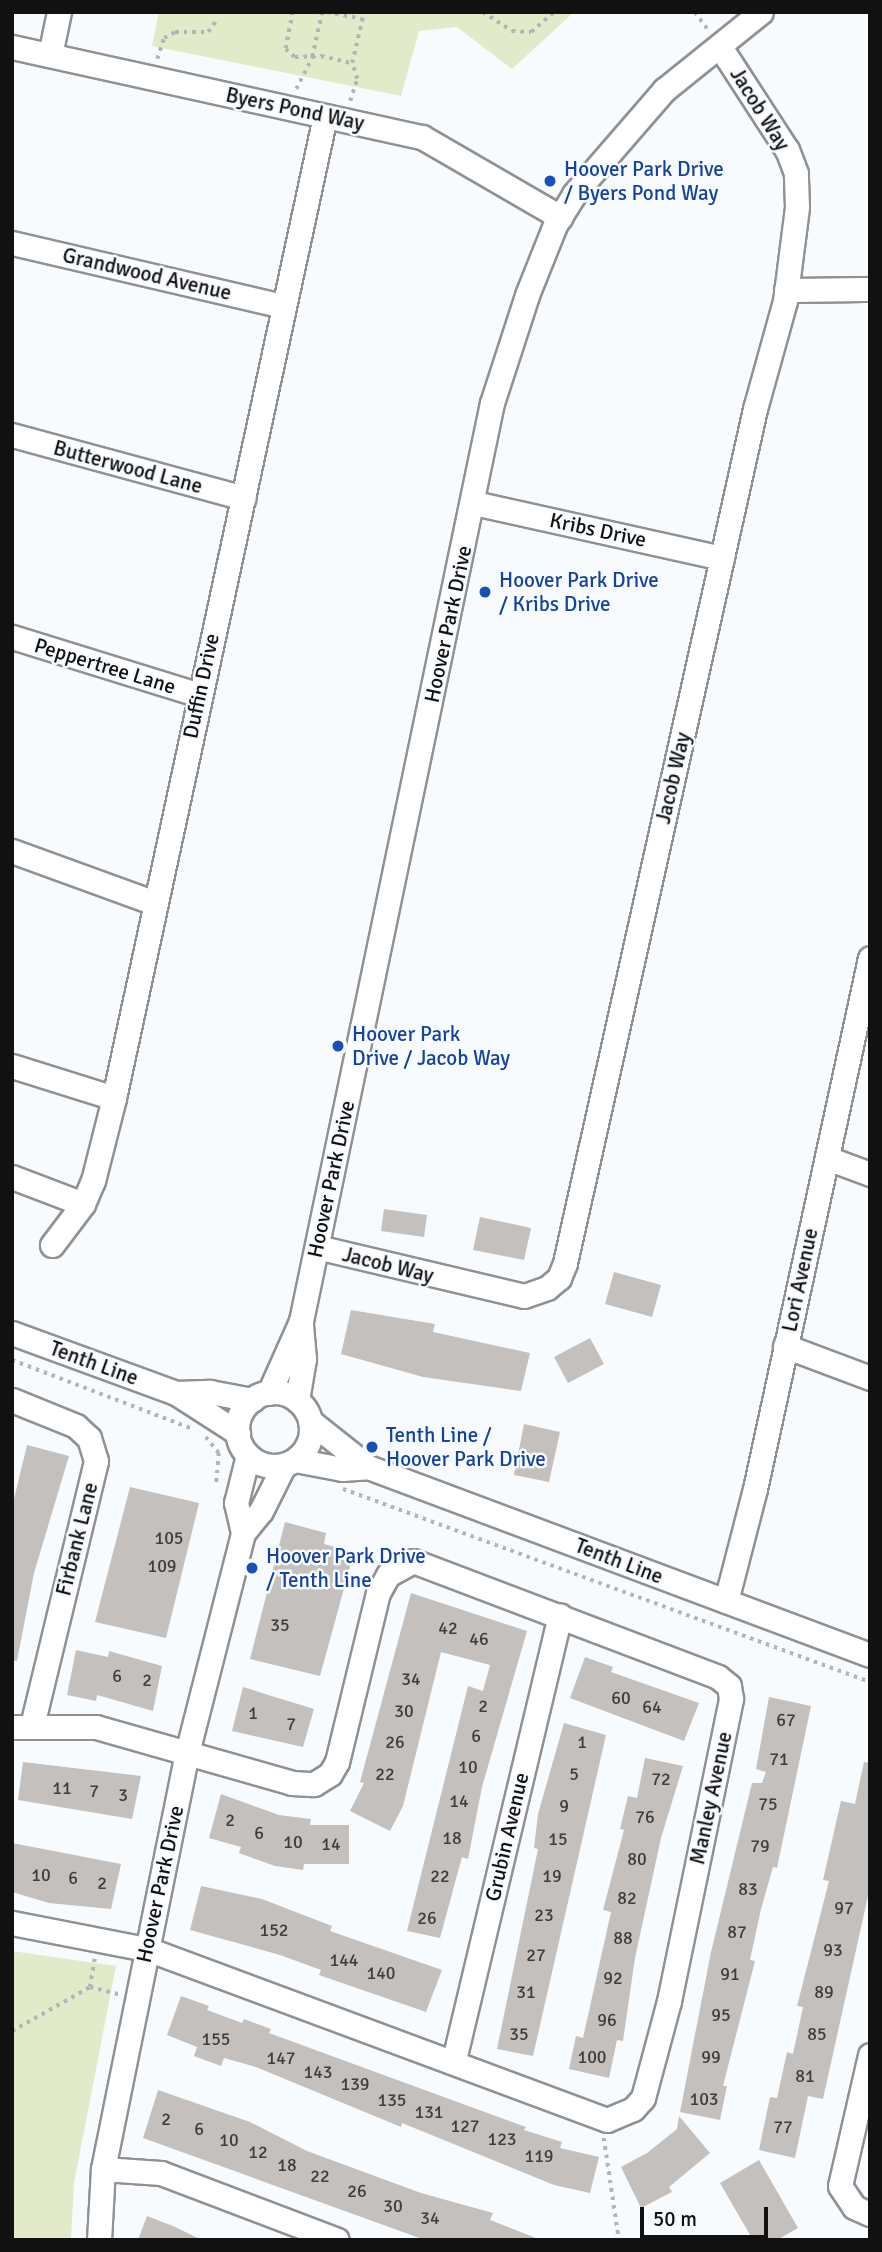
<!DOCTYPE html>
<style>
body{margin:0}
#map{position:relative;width:882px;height:2252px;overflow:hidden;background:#f8fbfe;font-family:Signika,sans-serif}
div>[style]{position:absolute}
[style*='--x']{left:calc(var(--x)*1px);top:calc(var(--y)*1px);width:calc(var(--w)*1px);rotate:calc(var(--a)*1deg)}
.green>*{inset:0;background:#e2eac9}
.building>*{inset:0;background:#c3c0be}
.path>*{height:3.5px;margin-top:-1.75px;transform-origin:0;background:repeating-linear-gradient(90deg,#b2b4b6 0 3.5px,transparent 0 8.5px)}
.roads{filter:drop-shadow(2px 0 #8f9194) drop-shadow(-2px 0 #8f9194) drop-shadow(0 2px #8f9194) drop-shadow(0 -2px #8f9194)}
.minor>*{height:23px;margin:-11.5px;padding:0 11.5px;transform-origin:11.5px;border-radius:11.5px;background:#fff}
.minor>.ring{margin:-11.5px;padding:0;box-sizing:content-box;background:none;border:23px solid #fff;border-radius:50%}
.dots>*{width:19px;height:19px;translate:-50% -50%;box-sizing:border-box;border:4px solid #f8fbfe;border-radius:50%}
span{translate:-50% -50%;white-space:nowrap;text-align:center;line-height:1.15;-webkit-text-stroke:5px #f8fbfe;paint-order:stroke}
.number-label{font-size:18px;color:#3e3d3d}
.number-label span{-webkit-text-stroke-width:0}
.street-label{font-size:21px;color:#111112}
.transit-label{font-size:21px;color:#164399}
.left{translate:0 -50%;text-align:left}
.frame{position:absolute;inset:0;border:14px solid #111112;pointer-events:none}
.scale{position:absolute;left:640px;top:2207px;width:128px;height:32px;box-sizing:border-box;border:4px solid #111112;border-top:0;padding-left:9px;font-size:21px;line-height:24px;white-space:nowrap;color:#111112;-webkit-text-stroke:5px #f8fbfe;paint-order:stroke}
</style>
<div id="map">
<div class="green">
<div style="clip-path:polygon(159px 12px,574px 12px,512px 69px,457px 27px,419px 31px,401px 96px,152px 46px)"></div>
<div style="clip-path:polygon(12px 1951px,116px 1966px,74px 2183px,71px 2240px,12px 2240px)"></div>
</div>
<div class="building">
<div style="clip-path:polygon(384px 1209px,427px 1215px,424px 1237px,381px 1231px)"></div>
<div style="clip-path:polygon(480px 1217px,531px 1228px,524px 1260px,473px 1250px)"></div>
<div style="clip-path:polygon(614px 1272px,661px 1285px,652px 1317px,605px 1304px)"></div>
<div style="clip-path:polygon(351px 1310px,435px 1324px,433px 1332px,530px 1353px,521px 1391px,423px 1377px,341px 1354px)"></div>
<div style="clip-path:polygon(590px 1338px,604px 1364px,568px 1383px,554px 1357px)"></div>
<div style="clip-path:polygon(524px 1424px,560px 1432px,549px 1482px,514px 1475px)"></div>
<div style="clip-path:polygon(27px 1445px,69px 1456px,34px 1573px,17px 1661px,12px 1660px,12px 1507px)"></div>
<div style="clip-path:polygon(130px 1487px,199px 1503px,166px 1638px,95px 1622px)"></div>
<div style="clip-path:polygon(285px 1522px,326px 1533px,324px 1544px,354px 1552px,320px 1676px,250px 1659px)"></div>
<div style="clip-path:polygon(411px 1593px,527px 1631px,482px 1787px,468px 1859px,462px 1857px,440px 1938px,407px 1931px,468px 1686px,483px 1691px,490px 1665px,441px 1652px,403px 1806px,390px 1831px,350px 1811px,364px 1783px,360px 1782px)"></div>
<div style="clip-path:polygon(76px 1650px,108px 1657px,109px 1651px,162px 1666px,153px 1711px,97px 1695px,96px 1701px,67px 1695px)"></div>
<div style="clip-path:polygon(585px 1657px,613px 1667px,611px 1672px,699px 1703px,684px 1741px,570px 1698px)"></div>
<div style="clip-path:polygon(243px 1687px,314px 1709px,303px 1747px,232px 1731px)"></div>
<div style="clip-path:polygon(769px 1697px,811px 1706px,777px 1868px,773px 1867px,761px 1909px,750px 1960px,755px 1961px,723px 2086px,727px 2086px,720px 2120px,680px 2112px,711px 1952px,752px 1783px,762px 1783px,766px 1772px,756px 1769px)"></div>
<div style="clip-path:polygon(564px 1723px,606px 1735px,533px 2056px,497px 2049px,538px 1849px,534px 1848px,538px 1814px)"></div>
<div style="clip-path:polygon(645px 1758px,683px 1766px,661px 1838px,635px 1958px,623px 2041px,617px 2040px,609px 2078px,569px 2069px,576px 2036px,583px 2038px,611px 1912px,603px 1910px,624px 1830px,620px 1829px,628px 1796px,637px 1798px)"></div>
<div style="clip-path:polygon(23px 1762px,141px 1776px,132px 1819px,18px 1800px)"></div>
<div style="clip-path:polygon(864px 1762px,870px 1763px,870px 1887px,823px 2099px,808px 2096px,795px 2158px,759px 2150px,770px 2097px,777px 2098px,787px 2052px,793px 2054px,803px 2007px,797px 2006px,829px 1881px,823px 1880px,841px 1801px,855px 1804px)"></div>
<div style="clip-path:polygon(221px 1794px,279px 1815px,311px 1819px,310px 1825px,349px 1825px,349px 1864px,304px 1864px,303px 1870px,275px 1866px,239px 1853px,241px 1847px,209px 1838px)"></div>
<div style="clip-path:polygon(12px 1843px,121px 1864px,111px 1909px,49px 1903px,12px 1892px)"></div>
<div style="clip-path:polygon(201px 1886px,262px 1899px,332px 1926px,330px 1931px,442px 1970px,426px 2012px,319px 1975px,321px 1970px,280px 1955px,190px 1930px)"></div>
<div style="clip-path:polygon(181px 1996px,209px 2006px,207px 2010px,242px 2023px,244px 2019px,271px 2029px,269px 2033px,526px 2127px,524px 2130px,562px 2142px,560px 2148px,599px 2157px,590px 2193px,554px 2185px,402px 2123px,401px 2127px,256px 2067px,224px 2058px,221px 2066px,194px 2056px,197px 2047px,167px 2035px)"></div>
<div style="clip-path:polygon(158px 2090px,250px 2122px,307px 2151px,421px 2193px,493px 2213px,490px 2220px,541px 2240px,425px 2240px,143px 2138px)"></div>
<div style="clip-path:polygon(679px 2116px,710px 2153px,669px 2187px,672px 2192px,641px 2208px,621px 2167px,647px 2153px,677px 2129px)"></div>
<div style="clip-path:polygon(759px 2160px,798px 2228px,777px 2240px,753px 2240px,720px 2183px)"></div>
<div style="clip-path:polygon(147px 2216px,173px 2226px,202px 2240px,138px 2240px)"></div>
</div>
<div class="path">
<div style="--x:293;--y:12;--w:38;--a:101"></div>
<div style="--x:286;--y:49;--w:12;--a:42"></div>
<div style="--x:295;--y:57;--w:26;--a:-2"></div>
<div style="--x:321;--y:56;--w:32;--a:13"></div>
<div style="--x:327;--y:12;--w:36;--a:11"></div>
<div style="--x:483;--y:12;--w:35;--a:33"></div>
<div style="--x:512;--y:31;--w:19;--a:3"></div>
<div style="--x:531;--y:32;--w:30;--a:-41"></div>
<div style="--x:695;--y:12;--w:22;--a:54"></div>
<div style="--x:157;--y:59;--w:22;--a:-72"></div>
<div style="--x:164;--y:38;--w:13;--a:-29"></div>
<div style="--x:175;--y:32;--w:33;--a:0"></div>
<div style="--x:208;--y:32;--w:14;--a:-54"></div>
<div style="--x:296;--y:89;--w:36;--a:-63"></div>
<div style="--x:312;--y:57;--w:46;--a:-77.5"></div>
<div style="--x:350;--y:101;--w:23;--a:-72"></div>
<div style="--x:357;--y:79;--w:17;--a:-107"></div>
<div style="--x:352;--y:63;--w:52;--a:-76.8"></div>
<div style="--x:12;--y:1360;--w:194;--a:20.9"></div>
<div style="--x:206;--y:1437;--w:21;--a:51"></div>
<div style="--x:219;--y:1453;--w:33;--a:95"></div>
<div style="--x:343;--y:1489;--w:561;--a:20.11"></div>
<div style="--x:95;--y:1959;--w:28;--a:100"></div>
<div style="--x:90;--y:1987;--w:30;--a:14"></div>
<div style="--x:12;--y:2031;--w:90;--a:-29.4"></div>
<div style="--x:604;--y:2138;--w:103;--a:81.6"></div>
</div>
<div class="roads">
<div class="minor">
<div style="--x:12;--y:47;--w:420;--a:12.4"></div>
<div style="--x:422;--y:137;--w:160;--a:30.1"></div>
<div style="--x:50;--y:55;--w:44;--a:-78.2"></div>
<div style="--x:12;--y:243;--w:277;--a:13.1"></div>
<div style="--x:786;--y:290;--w:84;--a:-0.7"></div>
<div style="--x:12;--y:435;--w:240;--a:15.2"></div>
<div style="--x:474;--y:503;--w:254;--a:12.5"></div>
<div style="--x:12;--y:637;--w:196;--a:17.2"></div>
<div style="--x:12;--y:851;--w:152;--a:20"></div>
<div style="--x:12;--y:1066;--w:107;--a:17.4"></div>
<div style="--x:827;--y:1158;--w:46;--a:20.4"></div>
<div style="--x:12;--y:1177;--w:76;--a:20.8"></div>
<div style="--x:52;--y:1245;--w:51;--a:-52.9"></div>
<div style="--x:83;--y:1204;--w:25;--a:-67"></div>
<div style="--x:93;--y:1181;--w:86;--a:-75.8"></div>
<div style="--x:114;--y:1098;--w:1004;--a:-77.87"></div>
<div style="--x:317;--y:1247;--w:213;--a:13.3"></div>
<div style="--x:524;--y:1296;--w:24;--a:-19"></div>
<div style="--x:547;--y:1288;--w:16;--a:-40"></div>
<div style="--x:559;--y:1278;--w:16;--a:-68"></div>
<div style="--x:565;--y:1263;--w:875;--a:-77.46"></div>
<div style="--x:755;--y:409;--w:112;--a:-74.5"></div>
<div style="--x:785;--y:301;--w:95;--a:-82.7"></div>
<div style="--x:797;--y:207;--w:34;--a:-92"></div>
<div style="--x:796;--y:173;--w:25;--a:-111"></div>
<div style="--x:787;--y:150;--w:123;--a:-123"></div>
<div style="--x:12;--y:1333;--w:175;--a:20.1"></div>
<div style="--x:176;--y:1393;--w:74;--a:32.8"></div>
<div style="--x:785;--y:1346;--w:91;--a:20.6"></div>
<div class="ring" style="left:237px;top:1392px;width:51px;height:51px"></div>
<div style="--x:176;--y:1393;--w:34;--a:-2"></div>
<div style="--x:210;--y:1392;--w:43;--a:10.8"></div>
<div style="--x:269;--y:1393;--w:79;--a:-66"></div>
<div style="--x:301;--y:1321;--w:938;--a:-78.25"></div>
<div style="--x:492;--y:403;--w:114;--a:-72"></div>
<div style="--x:527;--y:295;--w:75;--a:-68.2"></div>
<div style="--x:555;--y:225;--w:36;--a:-58"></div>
<div style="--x:574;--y:194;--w:138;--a:-49.1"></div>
<div style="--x:664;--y:90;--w:124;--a:-38.8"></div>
<div style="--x:12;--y:1400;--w:69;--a:22.1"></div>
<div style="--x:76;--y:1426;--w:18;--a:43"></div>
<div style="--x:89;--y:1438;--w:24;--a:73"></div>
<div style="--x:96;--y:1461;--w:273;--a:103.6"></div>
<div style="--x:297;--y:1400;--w:42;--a:-80.3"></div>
<div style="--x:304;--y:1359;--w:38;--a:-95"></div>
<div style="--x:310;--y:1421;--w:74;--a:38.4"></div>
<div style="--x:368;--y:1467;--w:536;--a:20.53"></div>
<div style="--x:295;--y:1460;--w:48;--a:10.8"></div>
<div style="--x:342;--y:1469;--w:26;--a:-4"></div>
<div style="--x:243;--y:1533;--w:31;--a:-103"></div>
<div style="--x:236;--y:1503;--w:49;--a:-76"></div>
<div style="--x:726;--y:1601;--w:116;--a:-75.5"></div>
<div style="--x:755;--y:1489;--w:543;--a:-77.78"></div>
<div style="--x:12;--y:1727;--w:84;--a:0"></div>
<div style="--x:96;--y:1727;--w:204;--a:15.9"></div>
<div style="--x:292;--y:1783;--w:22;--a:3"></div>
<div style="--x:314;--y:1784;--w:19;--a:-32"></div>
<div style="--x:330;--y:1774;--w:14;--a:-60"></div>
<div style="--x:337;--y:1762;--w:174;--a:-76.4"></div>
<div style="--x:378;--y:1593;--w:21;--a:-61"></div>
<div style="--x:388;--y:1575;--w:29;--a:-29"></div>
<div style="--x:413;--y:1561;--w:326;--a:20.8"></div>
<div style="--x:718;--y:1677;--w:14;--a:39"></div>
<div style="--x:729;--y:1686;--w:13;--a:81"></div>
<div style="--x:731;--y:1699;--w:308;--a:101.6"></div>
<div style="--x:669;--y:2001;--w:100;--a:105"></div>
<div style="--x:643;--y:2098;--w:15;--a:132"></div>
<div style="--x:633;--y:2109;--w:28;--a:157"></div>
<div style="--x:607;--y:2120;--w:492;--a:-159.6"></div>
<div style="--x:146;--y:1949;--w:136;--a:-169"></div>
<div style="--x:870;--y:2055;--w:134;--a:102.9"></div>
<div style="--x:840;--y:2186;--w:25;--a:56"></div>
<div style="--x:854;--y:2207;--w:17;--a:24"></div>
<div style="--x:454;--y:2060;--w:457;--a:-76.6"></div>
<div style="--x:103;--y:2169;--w:58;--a:3.9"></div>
<div style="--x:161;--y:2173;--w:188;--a:20.8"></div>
<div style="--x:99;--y:2240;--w:71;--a:-86.8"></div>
<div style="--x:103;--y:2169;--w:424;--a:-78.6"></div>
<div style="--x:187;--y:1753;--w:227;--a:-75.7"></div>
<div style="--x:243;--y:1533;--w:28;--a:-51"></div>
<div style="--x:261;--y:1511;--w:51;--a:-63.4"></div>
</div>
</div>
<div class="dots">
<div style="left:550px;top:181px;background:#1a4fb4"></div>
<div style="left:485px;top:592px;background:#1a4fb4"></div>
<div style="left:338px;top:1046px;background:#1a4fb4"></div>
<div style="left:372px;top:1447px;background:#1a4fb4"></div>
<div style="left:252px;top:1568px;background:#1a4fb4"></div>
</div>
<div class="number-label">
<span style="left:169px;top:1538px">105</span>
<span style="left:162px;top:1566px">109</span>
<span style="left:280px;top:1625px">35</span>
<span style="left:448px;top:1628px">42</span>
<span style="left:479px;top:1639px">46</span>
<span style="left:117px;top:1676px">6</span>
<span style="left:411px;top:1679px">34</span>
<span style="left:147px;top:1680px">2</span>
<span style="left:621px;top:1698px">60</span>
<span style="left:483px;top:1706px">2</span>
<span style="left:652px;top:1707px">64</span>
<span style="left:404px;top:1711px">30</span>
<span style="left:253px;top:1713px">1</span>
<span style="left:786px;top:1720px">67</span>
<span style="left:291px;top:1724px">7</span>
<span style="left:476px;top:1736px">6</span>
<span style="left:395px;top:1742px">26</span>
<span style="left:582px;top:1742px">1</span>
<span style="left:779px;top:1759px">71</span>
<span style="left:468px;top:1767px">10</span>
<span style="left:385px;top:1774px">22</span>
<span style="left:574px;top:1774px">5</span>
<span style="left:661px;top:1779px">72</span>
<span style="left:62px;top:1788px">11</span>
<span style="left:94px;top:1791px">7</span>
<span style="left:123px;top:1795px">3</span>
<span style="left:459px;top:1801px">14</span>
<span style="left:768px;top:1804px">75</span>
<span style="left:564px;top:1806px">9</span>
<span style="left:645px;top:1817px">76</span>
<span style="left:230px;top:1820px">2</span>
<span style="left:259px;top:1833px">6</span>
<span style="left:452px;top:1838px">18</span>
<span style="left:558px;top:1839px">15</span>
<span style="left:293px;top:1842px">10</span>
<span style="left:331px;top:1844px">14</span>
<span style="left:760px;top:1846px">79</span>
<span style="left:637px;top:1859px">80</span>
<span style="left:41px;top:1875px">10</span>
<span style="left:440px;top:1876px">22</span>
<span style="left:552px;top:1876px">19</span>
<span style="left:73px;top:1878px">6</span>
<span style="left:102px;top:1883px">2</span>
<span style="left:748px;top:1889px">83</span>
<span style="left:627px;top:1898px">82</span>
<span style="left:844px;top:1908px">97</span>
<span style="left:544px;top:1915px">23</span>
<span style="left:427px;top:1918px">26</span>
<span style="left:274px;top:1930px">152</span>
<span style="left:737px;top:1932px">87</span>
<span style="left:623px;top:1938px">88</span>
<span style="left:833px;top:1950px">93</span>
<span style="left:536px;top:1955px">27</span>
<span style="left:344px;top:1960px">144</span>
<span style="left:381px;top:1973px">140</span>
<span style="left:730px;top:1974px">91</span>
<span style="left:613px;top:1978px">92</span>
<span style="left:526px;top:1992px">31</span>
<span style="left:824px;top:1992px">89</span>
<span style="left:721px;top:2015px">95</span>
<span style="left:607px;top:2020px">96</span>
<span style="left:519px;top:2034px">35</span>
<span style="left:817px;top:2034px">85</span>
<span style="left:216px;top:2039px">155</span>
<span style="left:592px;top:2057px">100</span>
<span style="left:711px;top:2057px">99</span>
<span style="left:281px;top:2058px">147</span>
<span style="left:318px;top:2072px">143</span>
<span style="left:805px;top:2076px">81</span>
<span style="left:355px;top:2084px">139</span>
<span style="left:704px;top:2099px">103</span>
<span style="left:392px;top:2100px">135</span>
<span style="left:429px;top:2112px">131</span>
<span style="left:166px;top:2119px">2</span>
<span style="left:465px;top:2126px">127</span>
<span style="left:783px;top:2127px">77</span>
<span style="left:199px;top:2129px">6</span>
<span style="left:502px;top:2139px">123</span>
<span style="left:229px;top:2140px">10</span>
<span style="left:258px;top:2152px">12</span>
<span style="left:539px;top:2156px">119</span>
<span style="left:287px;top:2165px">18</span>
<span style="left:320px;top:2176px">22</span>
<span style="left:357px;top:2191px">26</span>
<span style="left:393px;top:2206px">30</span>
<span style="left:430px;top:2218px">34</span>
</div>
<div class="street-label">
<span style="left:295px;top:109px;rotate:12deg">Byers Pond Way</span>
<span style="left:760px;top:109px;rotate:58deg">Jacob Way</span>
<span style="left:147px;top:274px;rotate:13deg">Grandwood Avenue</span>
<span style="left:128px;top:467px;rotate:15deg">Butterwood Lane</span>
<span style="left:598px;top:530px;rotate:12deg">Kribs Drive</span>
<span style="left:448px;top:624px;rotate:-78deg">Hoover Park Drive</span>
<span style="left:105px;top:666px;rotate:17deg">Peppertree Lane</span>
<span style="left:201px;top:686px;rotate:-78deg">Duffin Drive</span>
<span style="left:673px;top:778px;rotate:-77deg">Jacob Way</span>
<span style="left:331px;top:1179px;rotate:-78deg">Hoover Park Drive</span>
<span style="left:388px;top:1265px;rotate:14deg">Jacob Way</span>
<span style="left:800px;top:1280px;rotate:-78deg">Lori Avenue</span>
<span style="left:94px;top:1363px;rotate:20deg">Tenth Line</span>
<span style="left:77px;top:1539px;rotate:-76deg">Firbank Lane</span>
<span style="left:619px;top:1561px;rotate:21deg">Tenth Line</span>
<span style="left:711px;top:1798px;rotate:-78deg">Manley Avenue</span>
<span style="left:507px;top:1837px;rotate:-77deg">Grubin Avenue</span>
<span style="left:160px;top:1884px;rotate:-78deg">Hoover Park Drive</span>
</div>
<div class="transit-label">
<span class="left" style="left:564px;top:181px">Hoover Park Drive<br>/ Byers Pond Way</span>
<span class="left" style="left:499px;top:592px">Hoover Park Drive<br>/ Kribs Drive</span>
<span class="left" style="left:352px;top:1046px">Hoover Park<br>Drive / Jacob Way</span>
<span class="left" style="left:386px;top:1447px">Tenth Line /<br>Hoover Park Drive</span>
<span class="left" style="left:266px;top:1568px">Hoover Park Drive<br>/ Tenth Line</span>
</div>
<div class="frame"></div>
<div class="scale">50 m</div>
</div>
